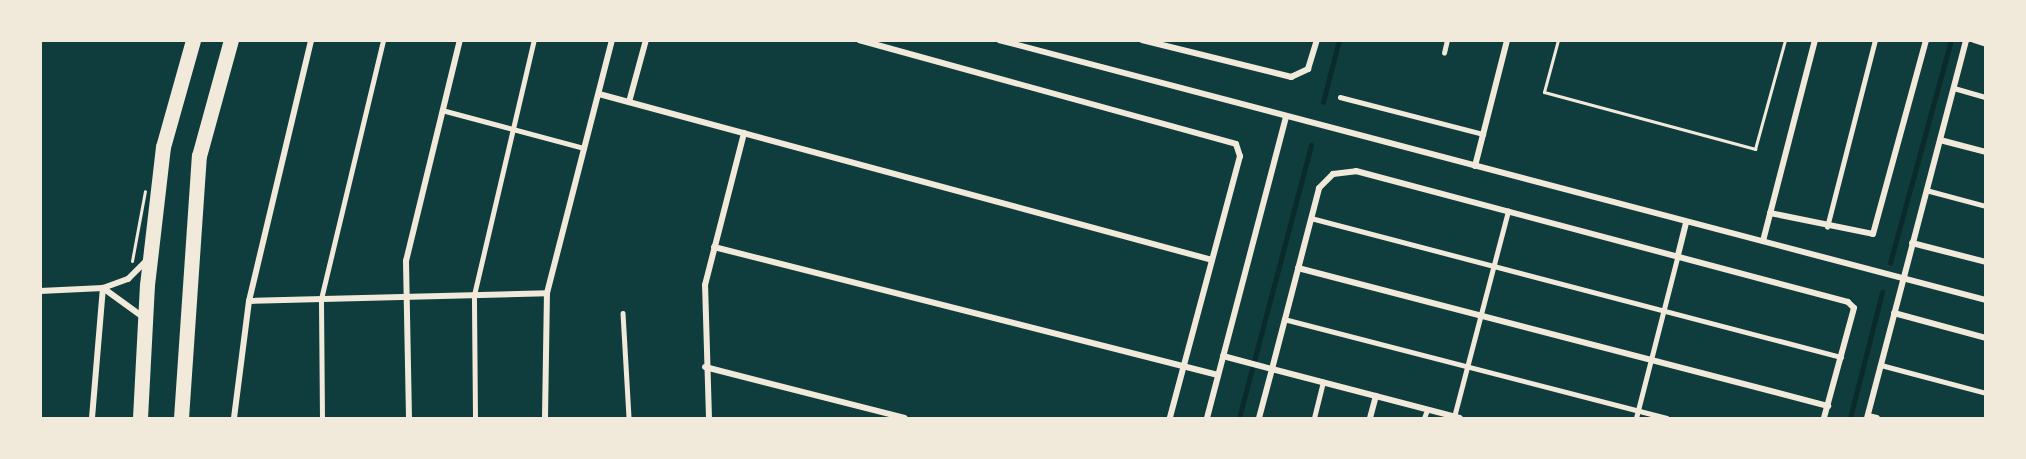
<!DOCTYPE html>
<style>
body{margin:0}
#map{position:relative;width:2026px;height:459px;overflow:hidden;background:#0f3d3e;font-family:"Archivo Narrow",sans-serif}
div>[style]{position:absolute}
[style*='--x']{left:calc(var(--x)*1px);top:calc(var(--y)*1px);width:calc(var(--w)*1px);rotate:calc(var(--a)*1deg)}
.stream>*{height:4.5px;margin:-2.25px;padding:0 2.25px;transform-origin:2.25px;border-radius:2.25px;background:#0a2a2b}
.path>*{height:3px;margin:-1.5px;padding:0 1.5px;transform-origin:1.5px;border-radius:1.5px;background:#f1e9da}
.service>*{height:4.5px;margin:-2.25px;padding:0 2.25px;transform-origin:2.25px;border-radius:2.25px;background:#f1e9da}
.minor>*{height:6px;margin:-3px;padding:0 3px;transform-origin:3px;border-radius:3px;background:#f1e9da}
.trunk>*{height:15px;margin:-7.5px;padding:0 7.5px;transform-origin:7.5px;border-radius:7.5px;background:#f1e9da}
span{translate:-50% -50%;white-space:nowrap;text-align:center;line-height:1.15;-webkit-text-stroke:4.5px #f1e9da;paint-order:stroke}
.frame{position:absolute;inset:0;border:42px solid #f1e9da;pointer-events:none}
</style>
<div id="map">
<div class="stream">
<div style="--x:1323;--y:102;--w:64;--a:-75.5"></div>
<div style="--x:1890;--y:263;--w:231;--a:-74.7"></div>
<div style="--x:1239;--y:418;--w:282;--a:-75.2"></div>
<div style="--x:1850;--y:418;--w:130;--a:-75.7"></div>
</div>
<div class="path">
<div style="--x:1558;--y:40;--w:54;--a:105.1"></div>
<div style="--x:1544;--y:92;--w:219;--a:15.1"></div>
<div style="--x:1755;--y:149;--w:113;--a:-74.6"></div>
<div style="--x:132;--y:261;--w:71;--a:-79.5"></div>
</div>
<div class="service">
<div style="--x:1444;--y:53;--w:13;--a:-77"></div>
<div style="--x:1954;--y:88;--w:33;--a:16"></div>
<div style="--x:1340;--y:97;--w:148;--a:14.5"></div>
<div style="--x:442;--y:110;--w:147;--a:15"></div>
<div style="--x:1926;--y:190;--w:62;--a:14.9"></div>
<div style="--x:1311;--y:218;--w:548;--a:14.7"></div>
<div style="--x:1827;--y:227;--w:193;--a:-75.6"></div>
<div style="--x:623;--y:313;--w:105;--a:86.7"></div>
<div style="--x:1284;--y:319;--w:395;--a:14.5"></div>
<div style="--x:1881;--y:365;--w:109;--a:14.9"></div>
<div style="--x:1454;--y:417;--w:213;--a:-75.3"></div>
<div style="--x:322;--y:418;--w:119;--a:-90.5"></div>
<div style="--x:321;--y:299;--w:266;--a:-76.5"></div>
<div style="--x:475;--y:418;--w:123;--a:-90.5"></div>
<div style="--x:474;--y:295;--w:262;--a:-76.8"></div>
<div style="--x:1314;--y:418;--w:37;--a:-76"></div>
<div style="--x:1424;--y:418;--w:9;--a:-69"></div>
<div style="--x:1636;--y:418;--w:168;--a:-75.6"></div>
</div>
<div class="minor">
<div style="--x:859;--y:40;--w:391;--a:15.4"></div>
<div style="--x:1236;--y:144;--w:13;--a:72"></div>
<div style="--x:1240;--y:156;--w:271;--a:105"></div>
<div style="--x:999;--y:40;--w:1021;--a:14.76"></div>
<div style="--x:1142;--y:40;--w:154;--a:13.9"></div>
<div style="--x:1291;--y:77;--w:19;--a:-25"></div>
<div style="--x:1308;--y:69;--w:30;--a:-73"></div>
<div style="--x:1974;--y:40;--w:13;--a:18"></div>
<div style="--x:599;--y:94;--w:635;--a:15.15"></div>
<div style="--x:629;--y:102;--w:64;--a:-74.7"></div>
<div style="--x:1940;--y:140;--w:48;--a:14.6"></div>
<div style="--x:1475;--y:166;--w:130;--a:-75.7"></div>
<div style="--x:1770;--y:213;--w:105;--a:11.5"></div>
<div style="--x:1873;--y:234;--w:201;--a:-74.7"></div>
<div style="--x:1763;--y:241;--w:208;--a:-75.5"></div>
<div style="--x:1912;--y:243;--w:76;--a:14.4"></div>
<div style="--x:714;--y:247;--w:520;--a:14.25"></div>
<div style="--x:1678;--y:255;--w:34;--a:-76"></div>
<div style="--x:1298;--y:268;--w:548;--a:14.59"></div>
<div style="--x:103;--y:288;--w:49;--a:35.9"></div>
<div style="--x:40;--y:291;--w:63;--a:-2.7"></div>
<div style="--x:103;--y:288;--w:27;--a:-20"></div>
<div style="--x:128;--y:279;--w:24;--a:-45"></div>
<div style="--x:249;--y:301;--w:298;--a:-1.5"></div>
<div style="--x:1894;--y:313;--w:95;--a:15.2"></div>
<div style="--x:1223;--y:356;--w:51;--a:14.9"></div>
<div style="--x:1272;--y:369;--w:187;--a:-75.4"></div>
<div style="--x:1319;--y:188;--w:20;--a:-45"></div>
<div style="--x:1333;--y:174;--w:23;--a:-7"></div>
<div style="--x:1356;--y:171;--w:509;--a:14.91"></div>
<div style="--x:1848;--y:302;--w:8;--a:45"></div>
<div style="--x:1854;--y:308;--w:114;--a:105.3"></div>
<div style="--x:705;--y:367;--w:206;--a:14.3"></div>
<div style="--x:1868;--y:416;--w:9;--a:13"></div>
<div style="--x:92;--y:418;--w:130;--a:-85.2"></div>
<div style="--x:234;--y:418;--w:118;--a:-82.7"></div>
<div style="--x:249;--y:301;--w:268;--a:-76.6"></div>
<div style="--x:409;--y:418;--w:157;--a:-91.1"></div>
<div style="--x:406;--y:261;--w:228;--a:-76.3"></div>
<div style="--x:545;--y:418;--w:125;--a:-89.1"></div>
<div style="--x:547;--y:293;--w:261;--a:-75.6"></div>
<div style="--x:709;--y:418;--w:133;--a:-91.7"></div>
<div style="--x:705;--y:285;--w:157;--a:-75.6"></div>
<div style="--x:1207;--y:418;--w:312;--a:-75.3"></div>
<div style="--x:1259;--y:418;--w:51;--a:-75.1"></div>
<div style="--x:1272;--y:369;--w:194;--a:14.6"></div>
<div style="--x:1370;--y:418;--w:23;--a:-75"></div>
<div style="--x:1867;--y:418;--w:391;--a:-75.3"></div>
</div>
<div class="trunk">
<div style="--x:140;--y:418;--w:133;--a:-87"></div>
<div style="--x:147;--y:285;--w:139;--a:-83.4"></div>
<div style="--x:163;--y:147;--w:111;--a:-74.3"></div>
<div style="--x:181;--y:418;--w:263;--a:-86.1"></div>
<div style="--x:199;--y:156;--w:120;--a:-74.6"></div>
</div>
<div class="frame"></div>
</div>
